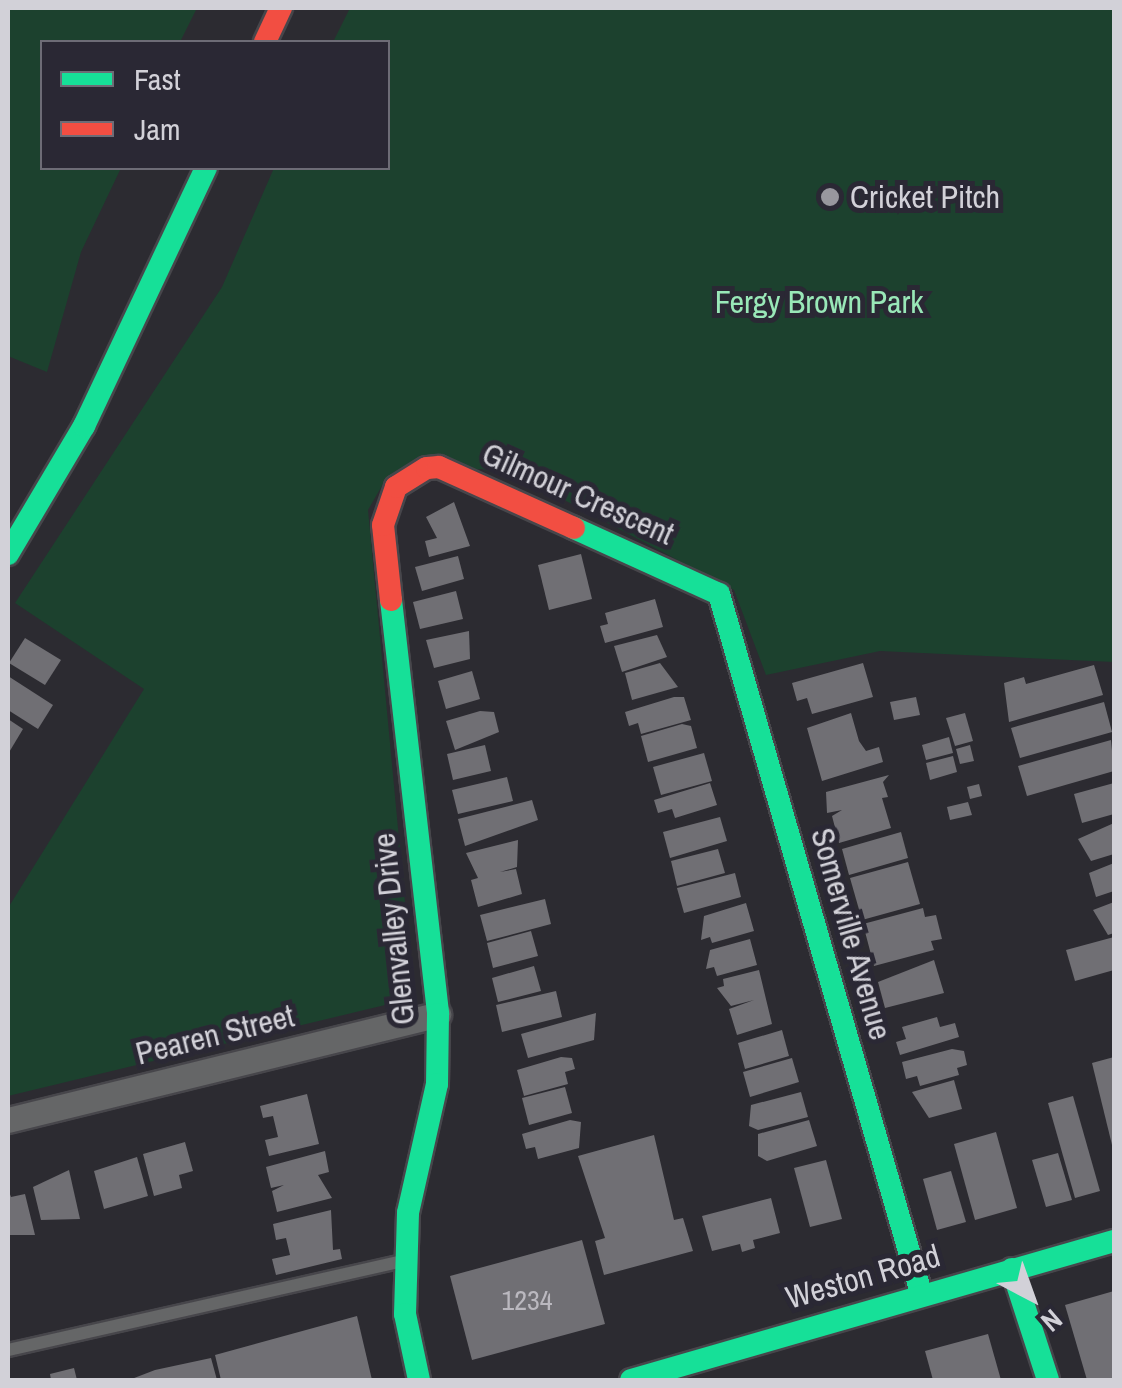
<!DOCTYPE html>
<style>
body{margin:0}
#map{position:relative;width:1122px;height:1388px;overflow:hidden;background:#2c2b31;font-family:"Archivo Narrow",sans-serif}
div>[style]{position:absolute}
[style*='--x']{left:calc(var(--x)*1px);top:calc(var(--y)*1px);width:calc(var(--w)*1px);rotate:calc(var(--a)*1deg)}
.green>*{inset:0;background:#1c412e}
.building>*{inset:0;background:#706f74}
.roads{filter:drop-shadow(2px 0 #47464b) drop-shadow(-2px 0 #47464b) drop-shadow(0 2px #47464b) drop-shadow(0 -2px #47464b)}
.lane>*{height:12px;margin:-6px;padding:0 6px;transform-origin:6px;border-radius:6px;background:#656667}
.street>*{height:25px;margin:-12.5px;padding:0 12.5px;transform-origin:12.5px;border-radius:12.5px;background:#656667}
.fast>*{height:22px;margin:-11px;padding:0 11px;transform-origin:11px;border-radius:11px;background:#16e098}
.jam>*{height:22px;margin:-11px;padding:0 11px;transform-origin:11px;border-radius:11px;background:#f24e42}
.dots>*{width:28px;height:28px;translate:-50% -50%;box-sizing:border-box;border:5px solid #2a2834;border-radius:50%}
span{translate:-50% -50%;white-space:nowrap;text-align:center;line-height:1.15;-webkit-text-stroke:10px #2a2834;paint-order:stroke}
.number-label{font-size:28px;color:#bab8bf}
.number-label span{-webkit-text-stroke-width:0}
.poi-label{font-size:32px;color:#d2d1d8}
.left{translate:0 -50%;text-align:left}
.park-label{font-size:32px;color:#99e8b8}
.street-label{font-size:32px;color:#d2d1d8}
.frame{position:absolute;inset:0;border:10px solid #d2d1d8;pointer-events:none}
.legend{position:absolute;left:40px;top:40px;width:350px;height:130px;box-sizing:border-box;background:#2a2834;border:2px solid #6d6c76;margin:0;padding:12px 18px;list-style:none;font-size:30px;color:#d2d1d8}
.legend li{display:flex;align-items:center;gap:20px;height:50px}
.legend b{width:50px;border:2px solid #6d6c76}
.north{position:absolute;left:982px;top:1248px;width:100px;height:100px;-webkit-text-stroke:8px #2a2834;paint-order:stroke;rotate:139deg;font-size:28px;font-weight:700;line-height:40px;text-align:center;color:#d2d1d8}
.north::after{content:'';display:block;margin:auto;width:35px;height:45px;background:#d2d1d8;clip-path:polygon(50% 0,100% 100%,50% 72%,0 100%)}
</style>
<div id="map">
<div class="green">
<div style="clip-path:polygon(8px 8px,197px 8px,180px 42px,42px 42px,42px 168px,121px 168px,81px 252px,47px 372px,8px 356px)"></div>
<div style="clip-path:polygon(350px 8px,1114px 8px,1114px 662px,880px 651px,766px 675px,734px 590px,553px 494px,482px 469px,387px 477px,368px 510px,414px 998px,8px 1096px,8px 908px,144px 689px,15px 603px,222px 287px,274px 168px,388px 168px,388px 42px,333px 42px)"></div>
</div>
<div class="building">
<div style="clip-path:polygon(454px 502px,470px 546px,429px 557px,425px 541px,437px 538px,426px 517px)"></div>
<div style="clip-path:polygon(581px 554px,592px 599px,549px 610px,538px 565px)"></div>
<div style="clip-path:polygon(458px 556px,464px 579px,422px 591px,415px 567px)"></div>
<div style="clip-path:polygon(456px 591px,463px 619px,420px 629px,413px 602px)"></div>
<div style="clip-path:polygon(655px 599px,663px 627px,605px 643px,600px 626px,608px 624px,605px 613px)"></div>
<div style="clip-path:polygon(469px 631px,470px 659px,434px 668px,426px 640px)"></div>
<div style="clip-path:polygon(657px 635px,667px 657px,622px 672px,614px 646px)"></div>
<div style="clip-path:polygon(25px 638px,61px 660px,45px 685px,9px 663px)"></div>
<div style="clip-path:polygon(660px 663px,678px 687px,632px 700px,625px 673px)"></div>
<div style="clip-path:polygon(863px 663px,873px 697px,812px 714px,807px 698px,797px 701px,792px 683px)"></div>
<div style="clip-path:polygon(1094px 665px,1103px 695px,1009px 722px,1004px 683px,1024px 677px,1026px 684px)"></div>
<div style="clip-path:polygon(472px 671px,480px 699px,446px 709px,438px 681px)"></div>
<div style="clip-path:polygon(8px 676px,53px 705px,38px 729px,8px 710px)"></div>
<div style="clip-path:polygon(674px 697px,684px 697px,691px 720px,641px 734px,638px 723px,629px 726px,625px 712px)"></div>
<div style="clip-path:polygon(916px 697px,920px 715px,894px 720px,890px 702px)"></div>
<div style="clip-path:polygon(1104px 702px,1112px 732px,1020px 758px,1011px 728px)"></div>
<div style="clip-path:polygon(480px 711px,494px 712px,499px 732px,455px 750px,446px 721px)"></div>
<div style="clip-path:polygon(851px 713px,859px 741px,866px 751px,879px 747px,883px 762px,822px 781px,807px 728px)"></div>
<div style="clip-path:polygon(965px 713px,973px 741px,955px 746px,946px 718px)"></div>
<div style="clip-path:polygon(8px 719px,23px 729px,8px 754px)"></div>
<div style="clip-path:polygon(682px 724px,691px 726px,697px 748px,648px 762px,641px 736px)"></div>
<div style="clip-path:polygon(949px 737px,953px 753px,926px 760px,922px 745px)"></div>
<div style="clip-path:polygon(1111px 740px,1114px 771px,1027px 796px,1018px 766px)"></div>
<div style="clip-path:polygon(485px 745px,491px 771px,453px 780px,447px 754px)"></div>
<div style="clip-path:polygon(970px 745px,974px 761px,960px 764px,956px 749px)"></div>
<div style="clip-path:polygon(704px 753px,712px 781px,661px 795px,653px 767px)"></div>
<div style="clip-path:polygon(953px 756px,957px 772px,930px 780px,926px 763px)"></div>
<div style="clip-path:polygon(889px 775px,883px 782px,888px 797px,882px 798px,891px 828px,839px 843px,832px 816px,842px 810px,827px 813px,826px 792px)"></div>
<div style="clip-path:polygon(507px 777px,513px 801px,458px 814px,452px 790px)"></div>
<div style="clip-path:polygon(710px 783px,717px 805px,675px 818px,672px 809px,658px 813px,654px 800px)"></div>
<div style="clip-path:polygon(1114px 783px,1114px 814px,1082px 823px,1074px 794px)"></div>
<div style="clip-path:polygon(979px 784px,982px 796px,970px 799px,967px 787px)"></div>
<div style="clip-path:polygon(532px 800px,538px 820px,465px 846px,458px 819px)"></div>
<div style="clip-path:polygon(968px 802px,972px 815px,950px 820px,947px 807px)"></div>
<div style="clip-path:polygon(720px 817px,727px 841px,670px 858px,663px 832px)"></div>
<div style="clip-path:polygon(1114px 823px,1114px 854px,1091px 861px,1078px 839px)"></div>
<div style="clip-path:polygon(901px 832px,908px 858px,849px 875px,842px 849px)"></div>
<div style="clip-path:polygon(518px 840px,517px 867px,500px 872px,516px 869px,522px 894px,478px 907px,471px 880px,478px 878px,466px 853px)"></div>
<div style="clip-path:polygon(718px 849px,725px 873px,677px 886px,671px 861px)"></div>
<div style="clip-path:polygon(908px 862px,920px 904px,862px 920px,850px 878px)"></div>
<div style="clip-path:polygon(1114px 863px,1114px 891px,1096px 897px,1089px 873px)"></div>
<div style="clip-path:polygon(735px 873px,741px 897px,684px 913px,677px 888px)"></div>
<div style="clip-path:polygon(545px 899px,551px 924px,487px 941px,480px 915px)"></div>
<div style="clip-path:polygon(1114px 902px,1114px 933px,1108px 935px,1093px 910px)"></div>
<div style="clip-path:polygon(746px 903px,754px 931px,712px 943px,710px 937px,701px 940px,704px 916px)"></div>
<div style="clip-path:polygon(923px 908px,925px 917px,936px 915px,942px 939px,931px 941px,934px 950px,874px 966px,863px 924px)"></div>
<div style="clip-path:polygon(531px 931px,538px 956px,493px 968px,487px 943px)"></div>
<div style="clip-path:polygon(1114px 937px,1114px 970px,1075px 981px,1066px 950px)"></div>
<div style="clip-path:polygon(750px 939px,757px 965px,717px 976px,714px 967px,706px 969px,710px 950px)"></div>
<div style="clip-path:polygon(934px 960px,944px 993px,885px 1008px,878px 982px)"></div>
<div style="clip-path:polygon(534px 966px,541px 991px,498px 1002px,492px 978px)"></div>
<div style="clip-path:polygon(759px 970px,772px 1024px,737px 1035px,729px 1009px,754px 1000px,731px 1006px,717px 988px,724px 986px,723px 979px)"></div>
<div style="clip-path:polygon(556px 991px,562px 1017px,502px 1032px,496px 1005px)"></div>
<div style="clip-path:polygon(596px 1013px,594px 1040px,528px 1058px,521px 1034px)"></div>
<div style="clip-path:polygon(937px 1017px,940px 1027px,955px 1023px,959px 1037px,900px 1055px,896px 1042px,906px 1039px,902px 1027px)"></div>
<div style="clip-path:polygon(782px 1030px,789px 1056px,745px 1069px,738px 1043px)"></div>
<div style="clip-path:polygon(952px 1049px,964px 1051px,967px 1065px,957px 1068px,959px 1075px,920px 1086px,917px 1076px,906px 1079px,902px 1062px)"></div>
<div style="clip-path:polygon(561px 1057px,572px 1058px,575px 1069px,565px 1072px,568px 1084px,524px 1096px,517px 1070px)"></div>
<div style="clip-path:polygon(1114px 1057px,1114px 1149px,1113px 1149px,1092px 1063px)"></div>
<div style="clip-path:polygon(792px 1058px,799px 1082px,750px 1097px,743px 1072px)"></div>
<div style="clip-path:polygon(954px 1080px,962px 1109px,929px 1118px,912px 1092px)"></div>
<div style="clip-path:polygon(565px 1087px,572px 1113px,529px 1125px,522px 1098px)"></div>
<div style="clip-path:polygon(801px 1092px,808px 1117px,758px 1130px,749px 1126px,751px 1105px)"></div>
<div style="clip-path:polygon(307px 1094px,319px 1144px,269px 1156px,265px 1140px,278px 1137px,273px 1116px,263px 1118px,260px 1106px)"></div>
<div style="clip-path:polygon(1073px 1096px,1100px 1191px,1075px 1198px,1048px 1103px)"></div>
<div style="clip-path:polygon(570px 1120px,581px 1122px,579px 1148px,538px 1159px,535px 1147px,526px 1149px,522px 1134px)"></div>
<div style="clip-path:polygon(809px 1120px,817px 1146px,767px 1161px,758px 1156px,758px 1134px)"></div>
<div style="clip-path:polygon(996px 1132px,1017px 1208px,975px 1220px,954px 1144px)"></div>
<div style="clip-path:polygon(654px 1135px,674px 1220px,683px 1218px,693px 1251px,604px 1275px,595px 1241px,605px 1238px,578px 1156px)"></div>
<div style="clip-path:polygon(185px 1142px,193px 1171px,179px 1175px,182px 1188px,154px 1196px,143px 1154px)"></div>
<div style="clip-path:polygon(325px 1151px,329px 1172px,318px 1175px,332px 1198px,277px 1212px,272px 1191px,284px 1185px,271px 1188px,266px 1167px)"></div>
<div style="clip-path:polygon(1058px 1153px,1072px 1200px,1046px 1207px,1032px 1160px)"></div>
<div style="clip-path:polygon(137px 1157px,148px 1196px,104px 1209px,94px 1171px)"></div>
<div style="clip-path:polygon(826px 1160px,842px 1219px,810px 1227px,794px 1168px)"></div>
<div style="clip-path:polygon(69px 1170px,80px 1219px,41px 1220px,33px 1187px)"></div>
<div style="clip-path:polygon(951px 1171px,966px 1222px,937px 1230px,923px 1179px)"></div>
<div style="clip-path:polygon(8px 1189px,11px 1197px,25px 1194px,35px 1235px,8px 1235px)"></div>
<div style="clip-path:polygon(771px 1198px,780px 1233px,753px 1240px,755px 1248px,742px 1252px,740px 1244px,712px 1251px,702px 1216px)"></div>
<div style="clip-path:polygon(331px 1210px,333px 1250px,340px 1249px,342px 1259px,276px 1275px,272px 1259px,290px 1255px,286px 1238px,276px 1240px,273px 1224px)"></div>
<div style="clip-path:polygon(582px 1240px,605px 1324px,472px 1360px,450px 1276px)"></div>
<div style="clip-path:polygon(1114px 1291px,1114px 1380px,1087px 1380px,1065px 1305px)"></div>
<div style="clip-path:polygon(357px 1316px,372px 1380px,221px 1380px,215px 1355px)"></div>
<div style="clip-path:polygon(988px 1334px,1001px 1380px,933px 1380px,925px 1351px)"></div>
<div style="clip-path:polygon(211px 1358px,217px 1380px,129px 1380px,155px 1370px)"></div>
<div style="clip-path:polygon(74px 1368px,77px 1380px,51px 1380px,50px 1374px)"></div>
</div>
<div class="roads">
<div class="lane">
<div style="--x:8;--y:1350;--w:405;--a:-12.7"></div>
</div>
<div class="street">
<div style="--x:8;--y:1120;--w:443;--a:-13.8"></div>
</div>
<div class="fast">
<div style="--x:574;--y:528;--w:159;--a:24.5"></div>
<div style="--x:719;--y:594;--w:728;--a:73.88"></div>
<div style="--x:8;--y:554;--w:149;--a:-59.3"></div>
<div style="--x:84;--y:426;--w:285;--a:-64.7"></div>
<div style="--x:391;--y:600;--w:417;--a:83.5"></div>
<div style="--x:438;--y:1014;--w:70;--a:90.8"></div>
<div style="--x:437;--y:1084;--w:132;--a:102.7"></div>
<div style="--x:408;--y:1213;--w:101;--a:91.7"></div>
<div style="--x:405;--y:1314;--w:67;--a:78"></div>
<div style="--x:1012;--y:1269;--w:117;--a:72"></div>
<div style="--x:631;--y:1380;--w:503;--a:-16.06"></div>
</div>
<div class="jam">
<div style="--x:265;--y:42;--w:38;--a:-65"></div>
<div style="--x:391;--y:600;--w:75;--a:-96.1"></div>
<div style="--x:383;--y:525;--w:40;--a:-71.1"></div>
<div style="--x:396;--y:487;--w:36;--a:-32"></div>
<div style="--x:427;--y:468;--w:12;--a:-5"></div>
<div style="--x:439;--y:467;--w:148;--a:24.3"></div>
</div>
</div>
<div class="dots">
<div style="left:830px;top:197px;background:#98979e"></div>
</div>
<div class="number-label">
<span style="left:527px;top:1300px">1234</span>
</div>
<div class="poi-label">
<span class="left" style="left:850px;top:197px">Cricket Pitch</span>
</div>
<div class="park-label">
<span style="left:819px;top:302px">Fergy Brown Park</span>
</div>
<div class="street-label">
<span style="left:578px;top:494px;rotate:24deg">Gilmour Crescent</span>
<span style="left:394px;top:929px;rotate:-96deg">Glenvalley Drive</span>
<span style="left:851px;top:934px;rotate:74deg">Somerville Avenue</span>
<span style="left:215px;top:1035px;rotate:-14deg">Pearen Street</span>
<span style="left:863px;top:1277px;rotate:-16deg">Weston Road</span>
</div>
<div class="frame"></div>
<ul class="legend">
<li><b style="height:12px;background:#16e098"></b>Fast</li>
<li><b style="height:12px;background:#f24e42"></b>Jam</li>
</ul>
<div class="north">N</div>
</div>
